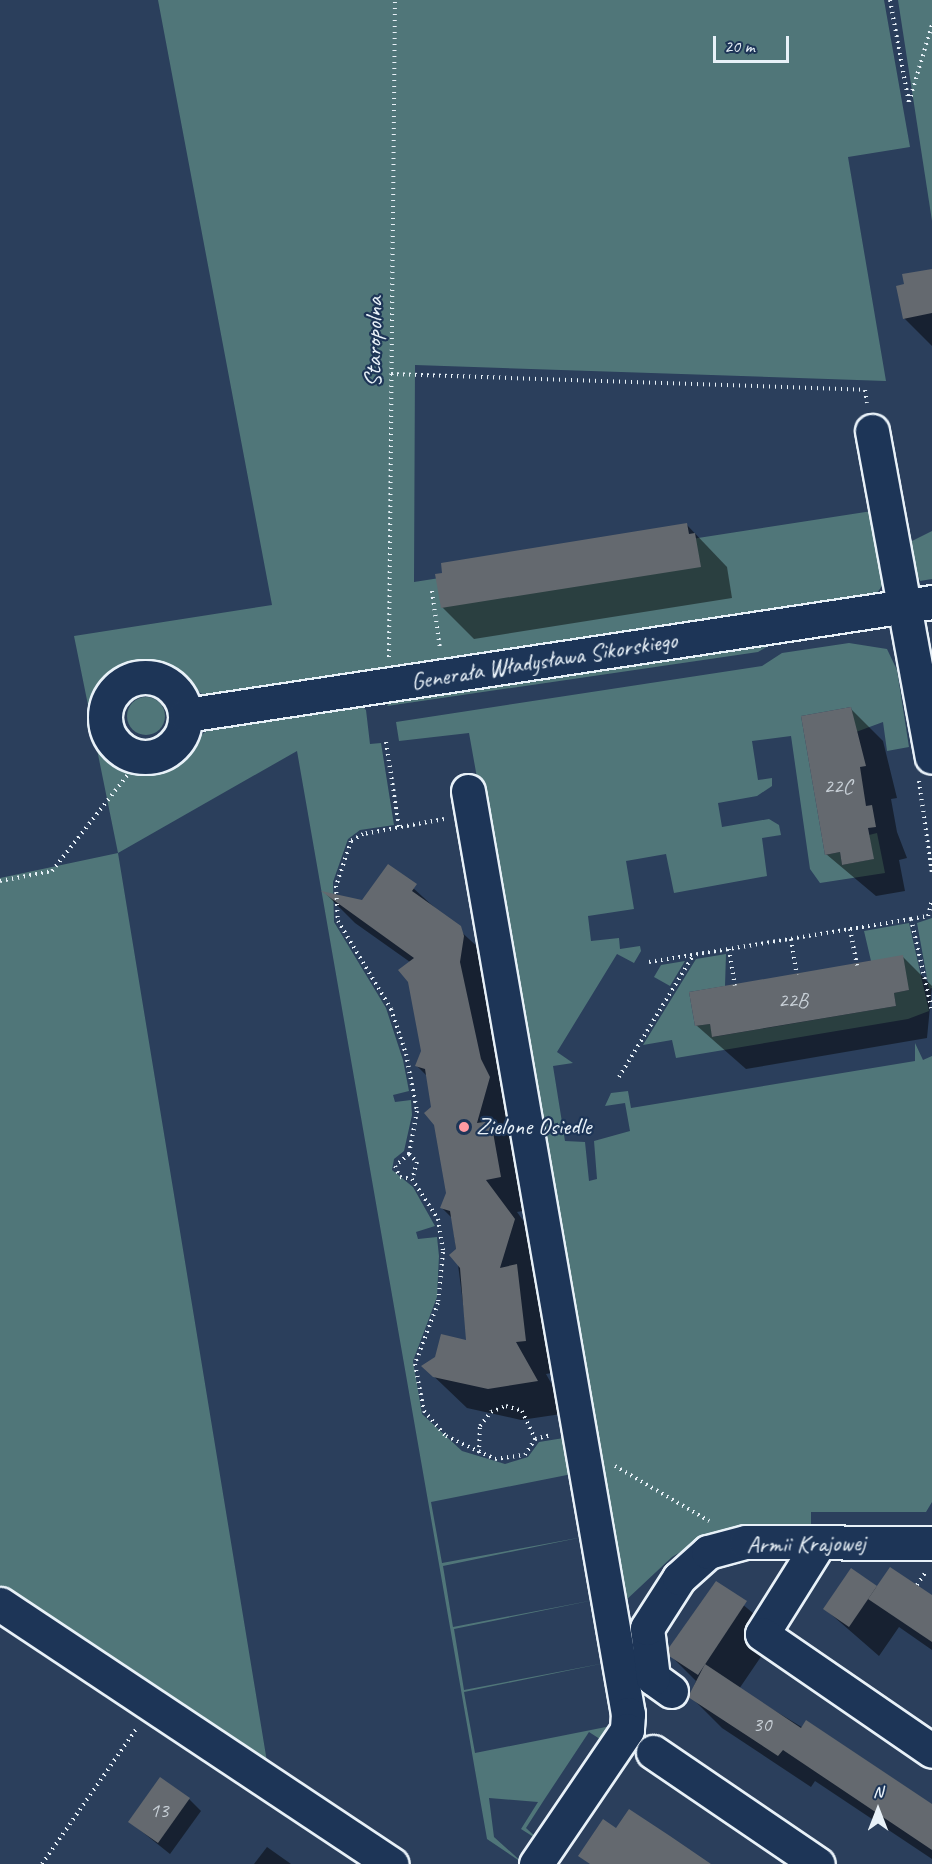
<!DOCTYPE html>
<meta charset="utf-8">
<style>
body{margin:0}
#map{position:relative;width:932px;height:1864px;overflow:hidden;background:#2b3f5c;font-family:Caveat,sans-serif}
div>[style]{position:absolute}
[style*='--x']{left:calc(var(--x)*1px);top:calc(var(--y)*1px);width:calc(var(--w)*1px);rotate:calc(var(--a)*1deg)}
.green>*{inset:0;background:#507679}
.round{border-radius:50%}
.shadow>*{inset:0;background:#0007}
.building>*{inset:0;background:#64696f}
.path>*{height:4px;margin-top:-2px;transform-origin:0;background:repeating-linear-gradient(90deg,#e8f1f8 0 1.5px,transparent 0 6px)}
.roads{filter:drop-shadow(2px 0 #e8f1f8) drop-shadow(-2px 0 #e8f1f8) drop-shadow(0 2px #e8f1f8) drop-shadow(0 -2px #e8f1f8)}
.minor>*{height:33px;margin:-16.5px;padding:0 16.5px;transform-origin:16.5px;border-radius:16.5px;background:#1d3557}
.minor>.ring{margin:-16.5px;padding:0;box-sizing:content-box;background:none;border:33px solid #1d3557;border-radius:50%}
.dots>*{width:16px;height:16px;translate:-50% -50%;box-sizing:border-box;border:3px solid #1d3557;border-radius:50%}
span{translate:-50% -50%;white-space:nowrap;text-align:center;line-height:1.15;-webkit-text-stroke:4.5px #1d3557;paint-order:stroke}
.number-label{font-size:21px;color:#c7cfd6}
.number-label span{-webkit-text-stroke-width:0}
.street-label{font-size:24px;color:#e8f1f8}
.poi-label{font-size:24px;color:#e8f1f8}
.left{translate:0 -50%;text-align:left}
.north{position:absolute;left:848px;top:1780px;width:60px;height:60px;-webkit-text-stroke:4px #1d3557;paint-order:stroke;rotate:0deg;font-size:16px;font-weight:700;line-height:24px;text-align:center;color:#e8f1f8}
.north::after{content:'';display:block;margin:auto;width:21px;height:27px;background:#e8f1f8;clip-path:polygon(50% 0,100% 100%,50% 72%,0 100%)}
.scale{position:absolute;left:713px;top:36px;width:76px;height:27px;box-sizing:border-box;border:3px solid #e8f1f8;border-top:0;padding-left:8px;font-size:18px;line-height:21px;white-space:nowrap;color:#e8f1f8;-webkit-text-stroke:4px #1d3557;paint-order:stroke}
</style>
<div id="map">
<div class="green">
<div style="clip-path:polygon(158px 0,884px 0,910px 147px,848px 157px,886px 381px,415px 365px,414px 582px,872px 511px,884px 583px,877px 593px,861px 601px,210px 699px,165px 670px,142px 666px,118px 674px,96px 700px,96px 725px,109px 752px,140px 767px,172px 758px,209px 729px,361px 705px,366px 710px,370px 744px,381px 743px,394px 825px,360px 830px,348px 839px,333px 882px,334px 922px,386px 1008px,403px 1060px,409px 1091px,393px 1095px,395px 1102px,411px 1100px,412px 1115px,404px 1151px,394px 1159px,392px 1170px,413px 1187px,435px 1226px,416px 1232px,418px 1239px,437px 1237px,439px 1256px,437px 1297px,413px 1361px,422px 1414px,462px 1451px,505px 1464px,528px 1457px,539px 1442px,570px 1437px,572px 1474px,431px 1502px,442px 1563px,583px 1537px,443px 1566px,453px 1627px,594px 1600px,454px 1629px,464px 1690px,605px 1663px,464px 1692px,475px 1753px,616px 1725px,606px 1743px,589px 1732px,544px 1800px,526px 1828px,540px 1841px,521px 1829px,538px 1802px,489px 1798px,494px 1837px,524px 1864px,487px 1839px,297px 751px,118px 853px,268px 1768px,0 1591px,0 878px,118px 853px,74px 636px,272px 605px)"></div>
<div style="clip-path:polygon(898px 0,932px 0,932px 221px)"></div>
<div style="clip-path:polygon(932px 531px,932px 579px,920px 581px,906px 544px)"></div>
<div style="clip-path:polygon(775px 642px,758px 652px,387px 706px,391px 701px)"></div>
<div style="clip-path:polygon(849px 643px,887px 649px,897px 670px,909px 747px,887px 751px,883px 722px,856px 732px,851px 707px,801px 716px,825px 855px,840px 852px,842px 865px,873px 859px,869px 835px,877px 833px,885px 873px,820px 883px,810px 869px,791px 736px,752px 741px,758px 780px,772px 778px,772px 786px,757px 796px,718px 803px,722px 827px,769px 819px,779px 825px,781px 835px,762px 838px,767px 876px,674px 893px,666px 854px,626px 861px,634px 909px,588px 916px,591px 941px,619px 938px,620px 949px,640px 946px,641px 951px,634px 963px,617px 954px,557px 1052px,573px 1063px,553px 1066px,565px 1141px,585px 1142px,589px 1181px,597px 1179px,594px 1141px,630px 1131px,625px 1103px,605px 1106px,611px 1093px,628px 1091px,631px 1108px,915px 1061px,915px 1043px,923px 1060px,932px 1056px,932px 1502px,926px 1512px,811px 1512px,811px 1532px,702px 1539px,672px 1557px,624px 1602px,469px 733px,399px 741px,396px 722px,762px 666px,782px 653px)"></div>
<div class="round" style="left:127px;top:697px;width:38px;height:38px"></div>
<div style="clip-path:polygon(932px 918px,932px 988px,929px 989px,917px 923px)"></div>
<div style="clip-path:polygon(909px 923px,929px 1011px,908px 1019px,676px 1058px,672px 1040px,643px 1045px,696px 959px,726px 954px,725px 986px,689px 992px,695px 1026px,710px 1024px,713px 1037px,896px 1006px,894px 993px,909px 990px,871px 961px,864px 931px)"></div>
<div style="clip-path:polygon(685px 961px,670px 986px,654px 977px,661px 965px)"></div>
</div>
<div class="shadow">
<div style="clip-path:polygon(932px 270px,932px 346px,904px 318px,905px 285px)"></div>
<div style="clip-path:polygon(686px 524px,727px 567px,732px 598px,474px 639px,442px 607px)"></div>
<div style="clip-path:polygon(851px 709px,883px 741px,897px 798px,891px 799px,897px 832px,907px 858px,899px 860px,905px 891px,876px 896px,826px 854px)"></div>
<div style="clip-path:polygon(389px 866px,492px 960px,521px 1110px,512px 1144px,523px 1155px,533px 1209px,517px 1212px,546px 1252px,536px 1285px,549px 1298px,557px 1372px,546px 1374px,568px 1413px,521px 1420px,467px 1408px,423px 1366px,468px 1342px,452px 1218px,442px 1208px,447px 1193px,427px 1076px,417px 1066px,422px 1051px,410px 962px,355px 923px,325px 893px,363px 901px)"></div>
<div style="clip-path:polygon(903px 957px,932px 986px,927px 1038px,746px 1069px,696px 1025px)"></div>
<div style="clip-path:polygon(717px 1583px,777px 1633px,739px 1689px,932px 1806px,932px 1859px,815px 1781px,811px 1787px,722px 1728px,690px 1696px,696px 1681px,671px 1656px)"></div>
<div style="clip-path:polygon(876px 1587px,932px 1597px,932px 1650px,899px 1627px,879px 1656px,825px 1609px)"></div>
<div style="clip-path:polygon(189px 1799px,201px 1811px,170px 1854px,130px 1822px)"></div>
<div style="clip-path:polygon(267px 1847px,291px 1864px,254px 1864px)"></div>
</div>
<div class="building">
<div style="clip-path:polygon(932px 269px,932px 313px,903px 319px,896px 286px,904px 284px,902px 274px)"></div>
<div style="clip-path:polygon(687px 523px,689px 534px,695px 533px,701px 567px,441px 608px,435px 574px,442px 573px,441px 563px)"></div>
<div style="clip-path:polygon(851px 707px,866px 766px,860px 767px,866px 806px,872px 805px,876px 827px,868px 828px,874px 859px,842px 865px,840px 852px,825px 855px,801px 716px)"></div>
<div style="clip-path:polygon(388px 864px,417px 884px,412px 891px,461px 926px,464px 936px,460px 962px,481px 1059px,490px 1077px,477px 1123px,491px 1121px,501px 1177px,486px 1180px,515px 1219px,500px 1268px,517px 1264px,526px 1341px,516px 1342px,538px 1381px,488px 1389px,433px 1377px,421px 1366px,435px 1357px,441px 1334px,466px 1340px,460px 1268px,449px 1255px,456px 1249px,450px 1211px,440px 1208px,446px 1193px,434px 1125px,424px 1113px,431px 1107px,425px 1069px,415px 1066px,421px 1051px,408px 982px,398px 970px,414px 958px,321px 891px,362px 900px)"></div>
<div style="clip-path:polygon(903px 955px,909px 990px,894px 993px,896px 1006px,712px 1037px,710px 1024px,695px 1026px,689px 992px)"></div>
<div style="clip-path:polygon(890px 1567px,932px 1595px,932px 1642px,868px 1599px)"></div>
<div style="clip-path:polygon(851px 1568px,877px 1586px,849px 1627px,823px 1609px)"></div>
<div style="clip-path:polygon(716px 1581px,747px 1601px,698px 1675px,669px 1656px,668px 1649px)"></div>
<div style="clip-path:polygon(705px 1664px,801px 1728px,806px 1720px,932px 1804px,932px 1850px,783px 1750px,778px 1756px,688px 1697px)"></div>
<div style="clip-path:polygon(160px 1777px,190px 1798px,158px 1843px,128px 1822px)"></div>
<div style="clip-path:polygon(629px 1809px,670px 1836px,711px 1864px,590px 1864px,578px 1856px,603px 1819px,616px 1828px)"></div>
</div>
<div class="path">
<div style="--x:890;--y:0;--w:106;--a:79.6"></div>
<div style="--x:909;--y:102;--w:80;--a:-73.4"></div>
<div style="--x:391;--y:374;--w:474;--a:1.9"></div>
<div style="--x:865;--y:390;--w:13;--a:81"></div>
<div style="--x:432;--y:591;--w:59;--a:82.1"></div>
<div style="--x:389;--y:657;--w:657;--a:-89.48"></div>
<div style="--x:386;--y:742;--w:86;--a:81.3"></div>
<div style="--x:919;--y:781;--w:94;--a:82"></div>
<div style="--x:444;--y:819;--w:82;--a:169.5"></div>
<div style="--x:363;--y:834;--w:14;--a:150"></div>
<div style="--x:351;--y:841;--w:47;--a:108.4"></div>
<div style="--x:336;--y:886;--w:35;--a:87"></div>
<div style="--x:338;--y:921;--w:103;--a:58.9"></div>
<div style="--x:391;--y:1009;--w:47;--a:71.6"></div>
<div style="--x:406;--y:1054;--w:58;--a:79.1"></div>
<div style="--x:417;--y:1111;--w:44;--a:100.5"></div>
<div style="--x:409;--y:1154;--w:11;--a:45"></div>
<div style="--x:417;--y:1162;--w:18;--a:106"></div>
<div style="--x:412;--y:1179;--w:48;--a:57"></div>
<div style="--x:438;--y:1219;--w:33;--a:81"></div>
<div style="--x:443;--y:1252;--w:51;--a:95.6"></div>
<div style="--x:438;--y:1303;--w:65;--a:110.7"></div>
<div style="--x:415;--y:1364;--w:48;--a:79.2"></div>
<div style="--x:424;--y:1411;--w:33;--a:49"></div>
<div style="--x:446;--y:1436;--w:54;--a:25.1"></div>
<div style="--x:495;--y:1459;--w:30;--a:-8"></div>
<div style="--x:525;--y:1455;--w:19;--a:-58"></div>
<div style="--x:535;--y:1439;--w:16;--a:-14"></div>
<div style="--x:0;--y:881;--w:53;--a:-10.9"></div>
<div style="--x:52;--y:871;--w:144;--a:-51.8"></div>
<div style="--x:911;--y:919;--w:17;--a:-10"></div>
<div style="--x:928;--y:916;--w:16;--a:-76"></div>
<div style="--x:850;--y:929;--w:37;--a:79"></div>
<div style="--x:791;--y:939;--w:36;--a:81"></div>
<div style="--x:729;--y:949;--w:37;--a:81"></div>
<div style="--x:649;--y:962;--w:266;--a:-9.3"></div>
<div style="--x:911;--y:919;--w:94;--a:77.1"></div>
<div style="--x:619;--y:1077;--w:142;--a:-58.6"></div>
<div style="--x:409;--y:1154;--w:18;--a:139"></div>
<div style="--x:395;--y:1166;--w:12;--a:66"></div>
<div style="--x:400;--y:1177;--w:12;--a:9"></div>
<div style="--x:479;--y:1453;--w:27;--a:-88"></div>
<div style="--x:480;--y:1426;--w:18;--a:-52"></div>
<div style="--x:491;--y:1412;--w:16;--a:-22"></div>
<div style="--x:506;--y:1406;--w:17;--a:17"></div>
<div style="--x:522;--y:1411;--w:31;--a:65"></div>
<div style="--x:615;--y:1466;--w:109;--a:30.3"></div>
<div style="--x:917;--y:1585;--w:14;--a:-56"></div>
<div style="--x:42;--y:1864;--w:166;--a:-55.1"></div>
</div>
<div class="roads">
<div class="minor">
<div style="--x:872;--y:431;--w:331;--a:79.6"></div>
<div class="ring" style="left:105px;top:677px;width:47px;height:47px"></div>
<div style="--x:186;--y:715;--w:755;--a:-8.61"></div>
<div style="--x:468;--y:791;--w:937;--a:80.17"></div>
<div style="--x:628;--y:1714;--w:16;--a:94"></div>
<div style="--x:627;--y:1730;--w:162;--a:124.2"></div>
<div style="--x:819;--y:1543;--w:107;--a:122.1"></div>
<div style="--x:762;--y:1634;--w:206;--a:34.5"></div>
<div style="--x:0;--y:1604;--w:470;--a:33.6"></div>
<div style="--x:671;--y:1691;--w:22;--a:-144"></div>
<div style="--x:653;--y:1678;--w:50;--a:-96.8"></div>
<div style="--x:647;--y:1628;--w:59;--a:-57.4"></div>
<div style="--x:679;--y:1578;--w:39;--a:-42"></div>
<div style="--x:708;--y:1552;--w:39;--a:-15"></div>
<div style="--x:746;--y:1542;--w:186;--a:0.3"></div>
<div style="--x:653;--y:1752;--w:199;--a:34.2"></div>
</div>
</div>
<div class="dots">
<div style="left:464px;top:1127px;background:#ff9aa2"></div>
</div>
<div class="number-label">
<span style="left:838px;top:786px">22C</span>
<span style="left:793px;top:1000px">22B</span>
<span style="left:762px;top:1724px">30</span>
<span style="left:159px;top:1810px">13</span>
</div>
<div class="street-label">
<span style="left:374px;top:342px;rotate:-89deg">Staropolna</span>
<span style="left:544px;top:661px;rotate:-9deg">Generała Władysława Sikorskiego</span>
<span style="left:806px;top:1544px;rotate:-1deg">Armii Krajowej</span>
</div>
<div class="poi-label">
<span class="left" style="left:476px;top:1127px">Zielone Osiedle</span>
</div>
<div class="north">N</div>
<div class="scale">20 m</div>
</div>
